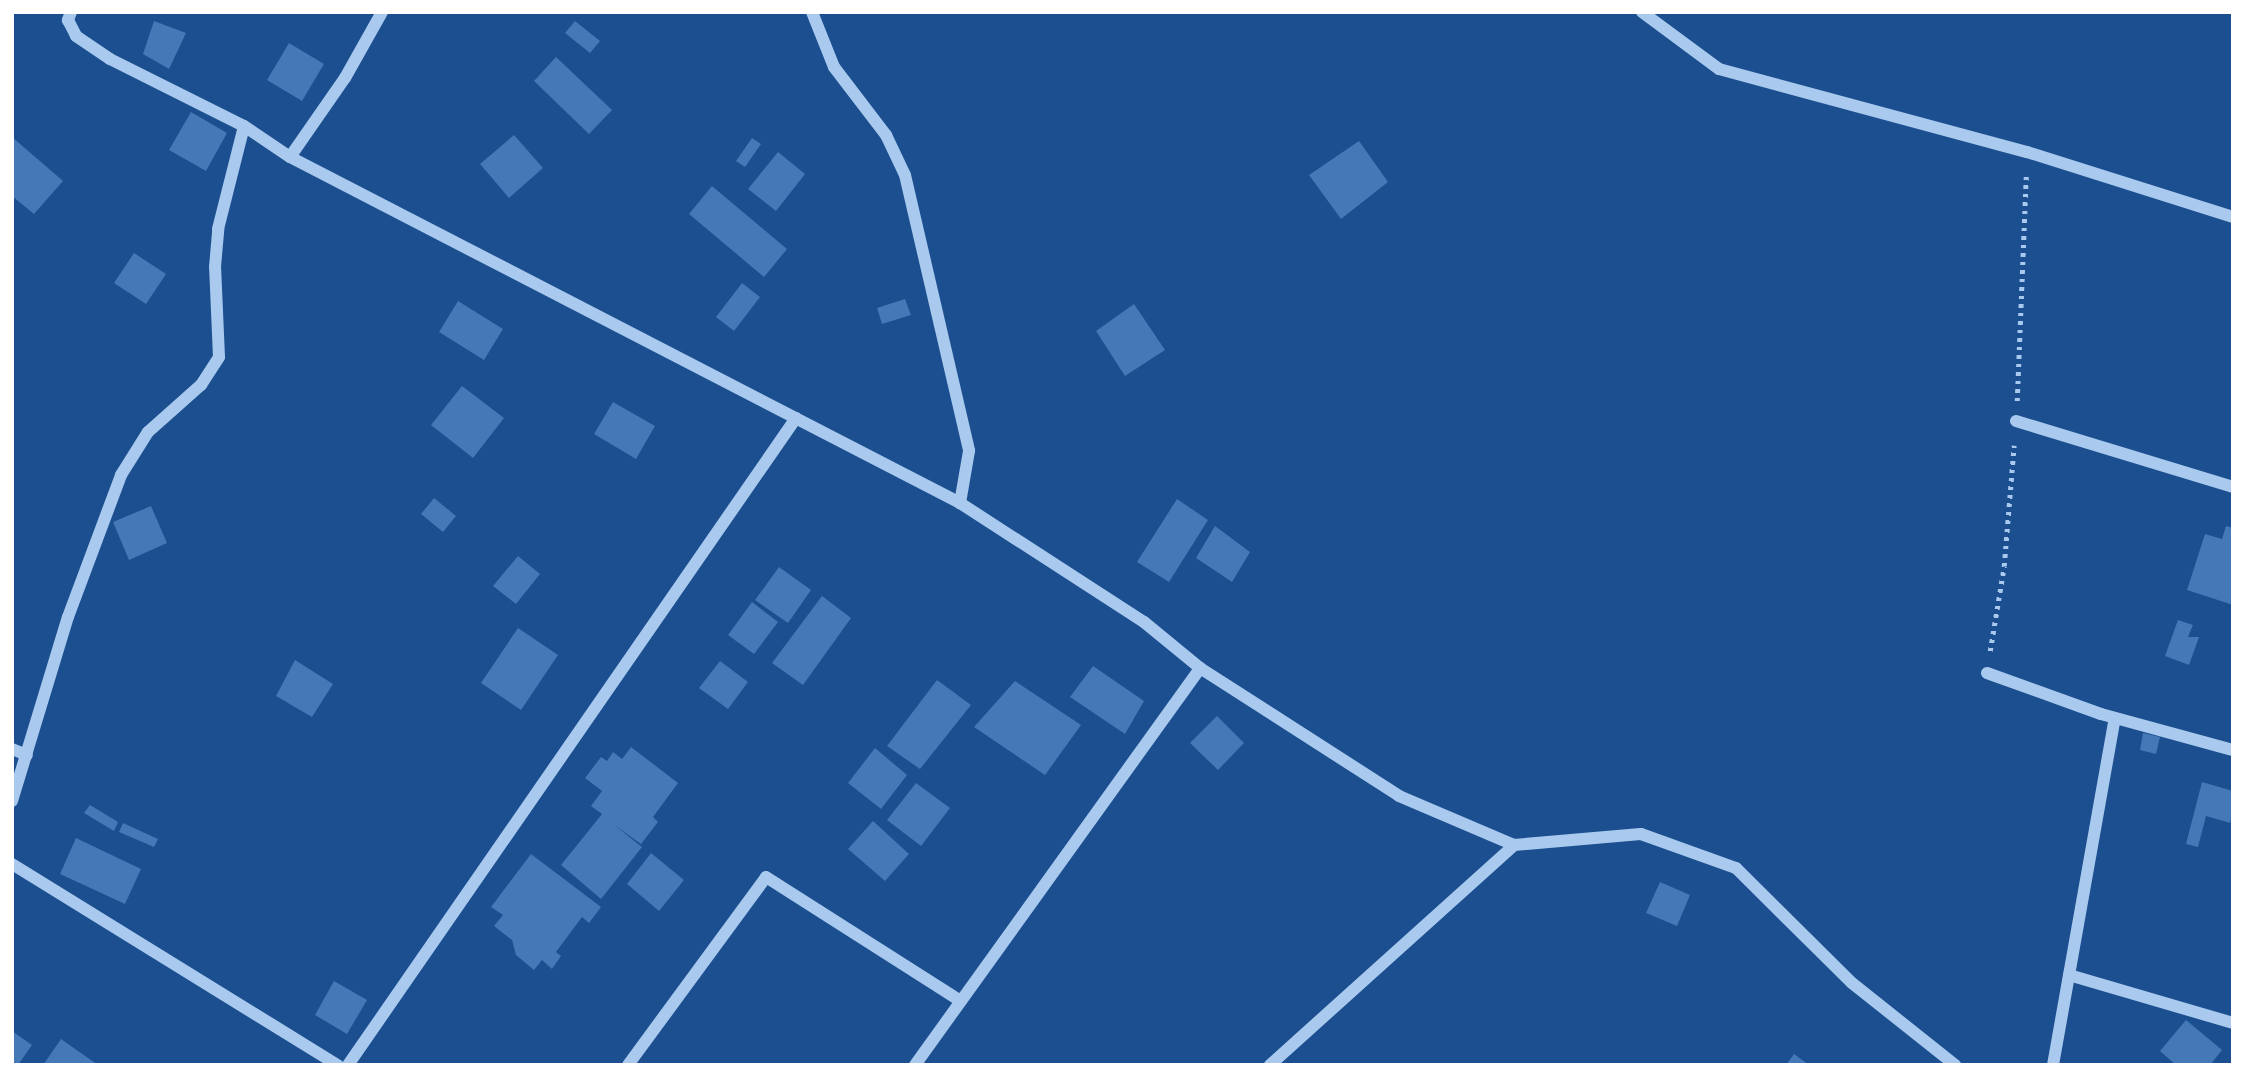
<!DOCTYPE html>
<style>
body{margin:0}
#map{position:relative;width:2245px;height:1077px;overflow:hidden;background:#1b4f8f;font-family:"Archivo Narrow",sans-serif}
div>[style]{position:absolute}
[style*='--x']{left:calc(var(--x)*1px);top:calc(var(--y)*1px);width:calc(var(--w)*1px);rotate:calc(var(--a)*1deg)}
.building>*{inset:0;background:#4478b7}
.path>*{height:4.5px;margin-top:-2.25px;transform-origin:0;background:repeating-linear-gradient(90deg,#a9c9ee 0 3.5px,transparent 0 8.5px)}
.minor>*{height:12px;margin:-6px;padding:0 6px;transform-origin:6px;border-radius:6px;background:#a9c9ee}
span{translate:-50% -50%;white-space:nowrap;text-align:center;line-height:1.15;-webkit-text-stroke:7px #1b4f8f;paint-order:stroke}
.frame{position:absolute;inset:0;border:14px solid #fff;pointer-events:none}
</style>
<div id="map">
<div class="building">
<div style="clip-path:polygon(154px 21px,186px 33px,169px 69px,143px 54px)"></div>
<div style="clip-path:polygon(575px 21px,600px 41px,590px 53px,565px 33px)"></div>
<div style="clip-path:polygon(289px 43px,324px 64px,302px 101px,267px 80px)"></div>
<div style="clip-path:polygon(556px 57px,612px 110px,589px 134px,534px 81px)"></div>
<div style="clip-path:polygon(191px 112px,227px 133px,206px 171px,169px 150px)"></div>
<div style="clip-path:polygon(514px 135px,543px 168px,509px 198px,480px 164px)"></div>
<div style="clip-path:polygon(12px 137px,63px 181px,34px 214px,12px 196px)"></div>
<div style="clip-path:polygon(752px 138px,761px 144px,745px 167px,736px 161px)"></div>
<div style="clip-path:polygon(1359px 141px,1388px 182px,1341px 219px,1309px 175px)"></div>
<div style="clip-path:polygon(778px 152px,805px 174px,776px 211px,748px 189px)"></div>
<div style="clip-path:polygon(712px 186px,787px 249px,764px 277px,689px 214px)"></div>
<div style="clip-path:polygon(134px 253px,166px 274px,146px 304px,114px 283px)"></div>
<div style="clip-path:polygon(742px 283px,760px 297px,734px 331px,716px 317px)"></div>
<div style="clip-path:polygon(905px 299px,911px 315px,882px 324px,877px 308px)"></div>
<div style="clip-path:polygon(458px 301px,503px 329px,484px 360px,439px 332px)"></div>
<div style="clip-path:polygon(1134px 304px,1165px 350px,1125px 376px,1096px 331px)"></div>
<div style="clip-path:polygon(462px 386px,504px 418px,473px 458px,431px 425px)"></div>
<div style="clip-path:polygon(613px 402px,655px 426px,636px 459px,594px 434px)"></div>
<div style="clip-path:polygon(434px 498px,456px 516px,443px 532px,421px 514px)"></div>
<div style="clip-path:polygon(1177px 499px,1208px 520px,1169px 582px,1137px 562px)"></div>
<div style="clip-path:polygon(151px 506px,167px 543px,129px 560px,113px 522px)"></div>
<div style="clip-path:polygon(1215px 526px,1250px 552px,1232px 582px,1196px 558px)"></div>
<div style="clip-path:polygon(2226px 526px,2233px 528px,2233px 605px,2187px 590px,2205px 534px,2222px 539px)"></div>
<div style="clip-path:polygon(518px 556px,540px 574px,516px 604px,493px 586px)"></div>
<div style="clip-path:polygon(779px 567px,811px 590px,788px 623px,755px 600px)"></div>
<div style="clip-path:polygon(822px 596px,851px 618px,803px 685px,772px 663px)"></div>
<div style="clip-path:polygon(752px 602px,778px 622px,754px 654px,728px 635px)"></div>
<div style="clip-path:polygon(2178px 620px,2193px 625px,2188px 637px,2199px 637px,2189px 665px,2165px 656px)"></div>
<div style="clip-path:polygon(518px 628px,558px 655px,521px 710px,481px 683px)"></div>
<div style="clip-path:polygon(295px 660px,333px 684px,312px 717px,276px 696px)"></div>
<div style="clip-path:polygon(720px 661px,748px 682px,728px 709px,699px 688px)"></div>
<div style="clip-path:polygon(1093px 666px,1144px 701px,1125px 734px,1070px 697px)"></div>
<div style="clip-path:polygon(937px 680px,971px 705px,920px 769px,887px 746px)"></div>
<div style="clip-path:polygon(1015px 681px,1081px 725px,1045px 775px,974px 727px)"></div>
<div style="clip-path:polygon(1217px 716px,1244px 743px,1218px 770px,1190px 743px)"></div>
<div style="clip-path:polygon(2143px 733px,2160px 737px,2156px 754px,2140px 750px)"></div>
<div style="clip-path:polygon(631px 747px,678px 783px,653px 817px,658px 822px,641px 844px,613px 824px,642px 847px,601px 899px,561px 865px,602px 814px,591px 806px,602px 791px,585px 778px,601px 757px,607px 761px,613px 752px,622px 759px)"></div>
<div style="clip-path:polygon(875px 748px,907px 775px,881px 809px,848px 783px)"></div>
<div style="clip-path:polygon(2202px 782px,2233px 791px,2233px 812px,2230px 823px,2206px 816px,2198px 847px,2186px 844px)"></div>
<div style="clip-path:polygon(916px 783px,950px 808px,921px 846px,887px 820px)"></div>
<div style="clip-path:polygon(90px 805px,118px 822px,114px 831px,84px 813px)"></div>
<div style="clip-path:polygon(873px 821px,909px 854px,885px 881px,848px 849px)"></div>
<div style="clip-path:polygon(123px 823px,158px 839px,154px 847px,119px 832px)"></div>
<div style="clip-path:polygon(76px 838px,141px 869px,125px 904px,60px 874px)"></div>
<div style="clip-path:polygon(651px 853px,684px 880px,659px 911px,627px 884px)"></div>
<div style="clip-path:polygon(531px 854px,601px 907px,589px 923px,582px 917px,556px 952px,561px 956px,552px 969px,542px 960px,534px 970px,516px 955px,512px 940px,494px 926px,503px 915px,491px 907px)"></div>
<div style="clip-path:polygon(1660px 882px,1690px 895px,1677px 926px,1646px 913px)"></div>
<div style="clip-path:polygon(334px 981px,367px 1000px,347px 1034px,315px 1015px)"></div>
<div style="clip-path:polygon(2186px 1020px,2222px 1050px,2210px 1065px,2176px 1065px,2160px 1051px)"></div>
<div style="clip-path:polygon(12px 1031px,32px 1045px,18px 1065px,12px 1065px)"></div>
<div style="clip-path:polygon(61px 1039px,98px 1065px,43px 1065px)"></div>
<div style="clip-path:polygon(1794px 1054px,1809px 1065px,1786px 1065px)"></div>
</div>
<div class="path">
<div style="--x:2017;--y:401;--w:226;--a:-87.7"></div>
<div style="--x:1990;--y:651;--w:86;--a:-80.6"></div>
<div style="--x:2004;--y:566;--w:121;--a:-85.3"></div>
</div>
<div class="minor">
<div style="--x:71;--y:12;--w:9;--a:111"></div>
<div style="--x:68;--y:20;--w:18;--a:63"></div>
<div style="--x:76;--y:36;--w:41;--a:34.1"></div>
<div style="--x:110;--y:59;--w:150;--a:26.6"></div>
<div style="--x:244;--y:126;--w:55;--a:34"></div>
<div style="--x:290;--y:157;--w:754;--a:27.31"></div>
<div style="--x:960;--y:503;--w:219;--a:32.9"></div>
<div style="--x:1144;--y:622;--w:72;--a:39.4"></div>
<div style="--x:1200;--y:668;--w:237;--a:32.7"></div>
<div style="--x:1399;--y:796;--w:125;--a:23.1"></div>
<div style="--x:1514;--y:845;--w:127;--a:-5"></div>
<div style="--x:1641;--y:834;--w:101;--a:19.7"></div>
<div style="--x:1736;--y:868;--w:163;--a:44.8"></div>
<div style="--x:1852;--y:983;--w:132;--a:38.5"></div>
<div style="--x:812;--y:12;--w:59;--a:68.2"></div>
<div style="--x:834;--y:67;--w:86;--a:52.6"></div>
<div style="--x:886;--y:135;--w:44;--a:64.6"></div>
<div style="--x:905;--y:175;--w:283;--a:76.9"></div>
<div style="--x:969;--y:451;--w:53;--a:99.8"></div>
<div style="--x:1642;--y:12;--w:96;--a:36.5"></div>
<div style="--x:1719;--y:69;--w:319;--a:15.1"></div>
<div style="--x:2027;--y:152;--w:216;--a:17.5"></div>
<div style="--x:290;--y:157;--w:96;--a:-55.2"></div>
<div style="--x:345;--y:78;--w:76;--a:-60.7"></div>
<div style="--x:2016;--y:421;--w:227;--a:16.9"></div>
<div style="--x:1987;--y:673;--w:121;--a:19.8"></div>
<div style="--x:2101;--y:714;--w:137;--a:15.3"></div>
<div style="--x:12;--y:749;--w:16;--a:22"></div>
<div style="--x:12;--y:801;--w:192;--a:-73.1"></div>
<div style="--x:68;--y:617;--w:152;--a:-69.5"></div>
<div style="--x:121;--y:475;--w:51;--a:-57.9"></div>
<div style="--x:148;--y:432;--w:71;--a:-41.6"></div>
<div style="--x:201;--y:385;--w:33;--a:-57"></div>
<div style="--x:219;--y:357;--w:90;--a:-92.5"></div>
<div style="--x:215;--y:267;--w:38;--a:-85"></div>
<div style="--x:218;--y:229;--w:106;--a:-75.8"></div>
<div style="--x:12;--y:864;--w:383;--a:31.7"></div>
<div style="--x:2069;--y:975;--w:171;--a:16.3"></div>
<div style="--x:348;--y:1065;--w:787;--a:-55.3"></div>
<div style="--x:628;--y:1065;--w:233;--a:-53.7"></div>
<div style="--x:766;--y:877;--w:231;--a:32.5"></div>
<div style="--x:915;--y:1065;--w:489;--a:-54.3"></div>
<div style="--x:1270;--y:1065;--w:329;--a:-42"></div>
<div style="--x:2053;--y:1065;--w:352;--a:-79.9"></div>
</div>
<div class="frame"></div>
</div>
